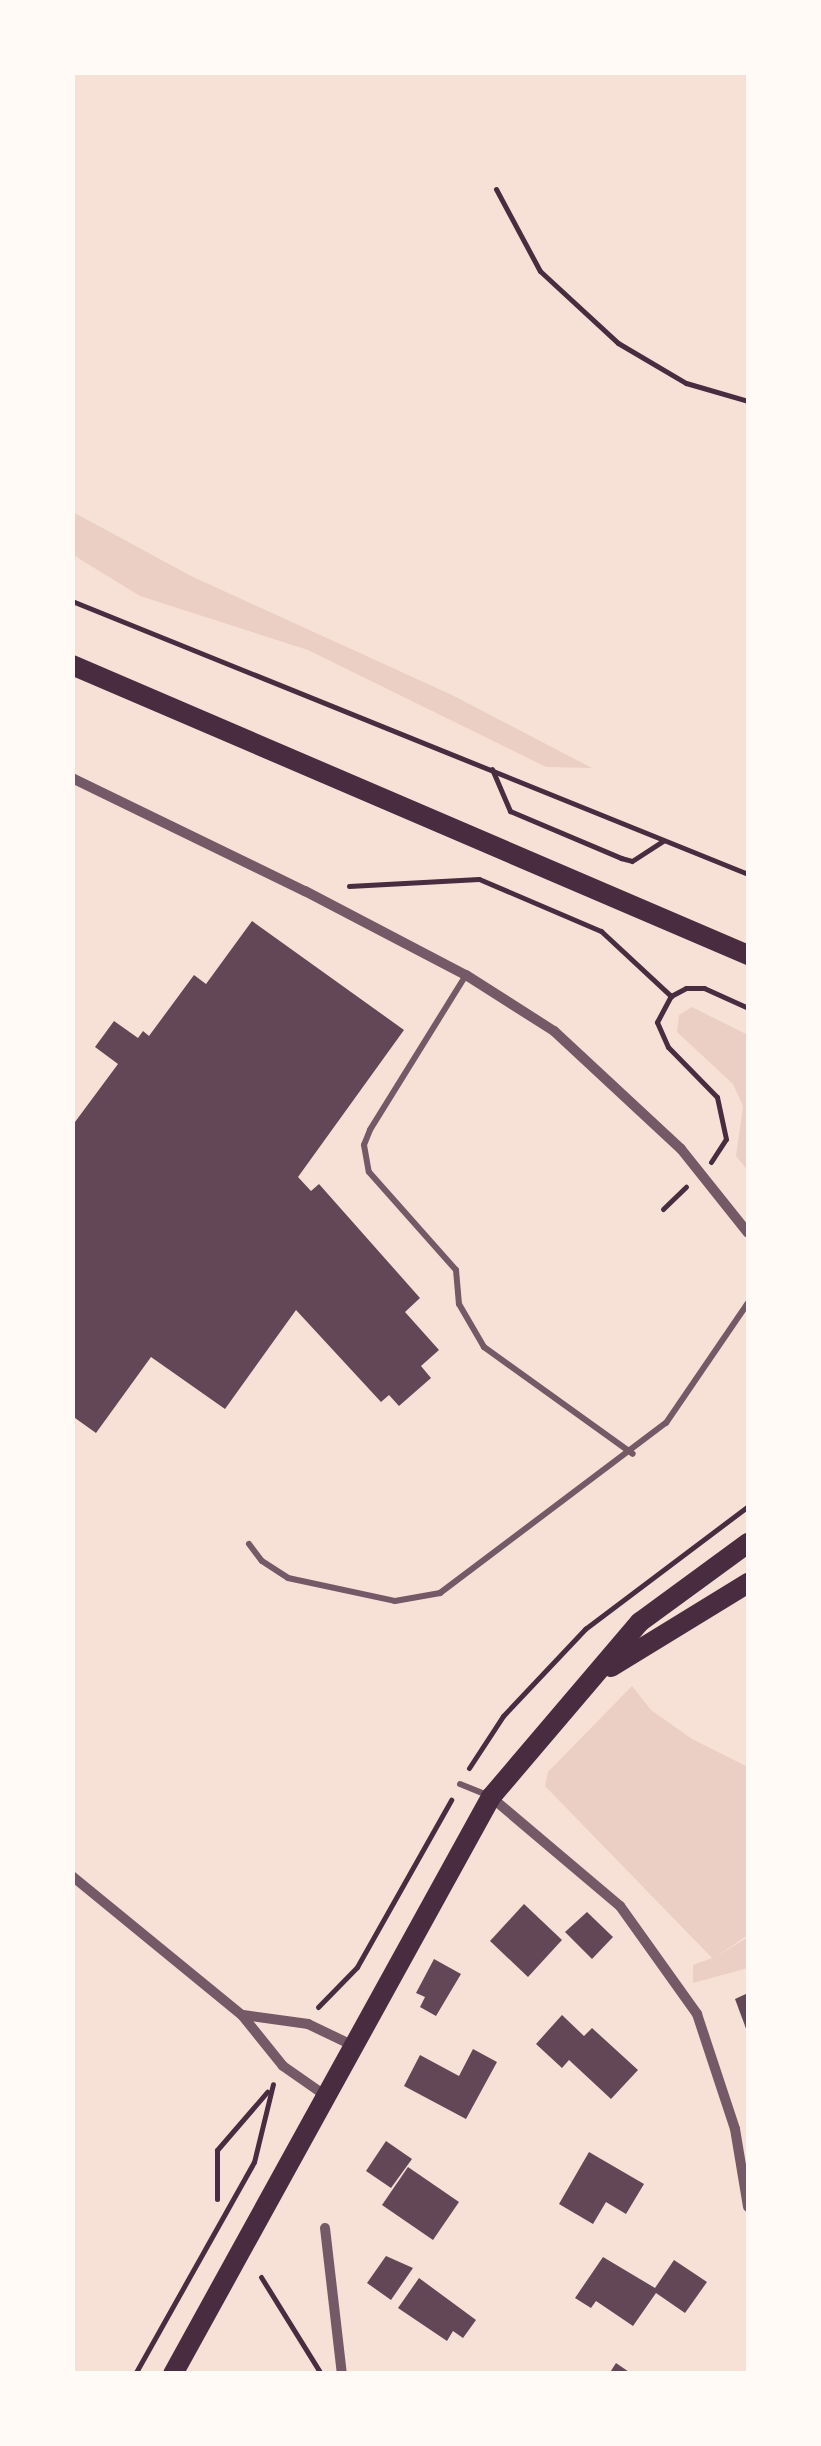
<!DOCTYPE html>
<style>
body{margin:0}
#map{position:relative;width:821px;height:2446px;overflow:hidden;background:#f7e1d7;font-family:"Noto Sans",sans-serif}
div>[style]{position:absolute}
[style*='--x']{left:calc(var(--x)*1px);top:calc(var(--y)*1px);width:calc(var(--w)*1px);rotate:calc(var(--a)*1deg)}
.green>*{inset:0;background:#ebcfc5}
.building>*{inset:0;background:#644757}
.path>*{height:5px;margin:-2.5px;padding:0 2.5px;transform-origin:2.5px;border-radius:2.5px;background:#4a2c40}
.service>*{height:6px;margin:-3px;padding:0 3px;transform-origin:3px;border-radius:3px;background:#755966}
.minor>*{height:10px;margin:-5px;padding:0 5px;transform-origin:5px;border-radius:5px;background:#755966}
.primary>*{height:20px;margin:-10px;padding:0 10px;transform-origin:10px;border-radius:10px;background:#4a2c40}
span{translate:-50% -50%;white-space:nowrap;text-align:center;line-height:1.15;-webkit-text-stroke:9px #fffaf5;paint-order:stroke}
.frame{position:absolute;inset:0;border:75px solid #fffaf5;pointer-events:none}
</style>
<div id="map">
<div class="green">
<div style="clip-path:polygon(73px 512px,191px 576px,452px 695px,592px 768px,546px 767px,308px 650px,140px 596px,73px 555px)"></div>
<div style="clip-path:polygon(692px 1007px,748px 1035px,748px 1171px,736px 1156px,743px 1106px,733px 1084px,677px 1032px,679px 1015px)"></div>
<div style="clip-path:polygon(632px 1686px,651px 1710px,692px 1739px,748px 1767px,748px 1935px,716px 1957px,748px 1937px,748px 1968px,693px 1983px,693px 1965px,712px 1958px,545px 1786px,548px 1772px)"></div>
</div>
<div class="building">
<div style="clip-path:polygon(252px 921px,404px 1030px,298px 1177px,311px 1191px,319px 1184px,420px 1298px,405px 1312px,439px 1350px,421px 1366px,431px 1378px,399px 1406px,389px 1395px,381px 1402px,296px 1310px,225px 1409px,151px 1357px,96px 1433px,75px 1418px,72px 1422px,72px 1126px,118px 1064px,95px 1047px,114px 1021px,138px 1038px,143px 1031px,149px 1036px,194px 975px,206px 984px)"></div>
<div style="clip-path:polygon(524px 1904px,562px 1940px,528px 1977px,490px 1941px)"></div>
<div style="clip-path:polygon(587px 1912px,613px 1937px,592px 1959px,565px 1932px)"></div>
<div style="clip-path:polygon(434px 1959px,461px 1974px,436px 2016px,420px 2007px,425px 1997px,416px 1993px)"></div>
<div style="clip-path:polygon(748px 1993px,748px 2034px,735px 1999px)"></div>
<div style="clip-path:polygon(562px 2015px,584px 2036px,592px 2028px,638px 2070px,611px 2099px,569px 2060px,562px 2068px,536px 2044px)"></div>
<div style="clip-path:polygon(473px 2049px,497px 2062px,466px 2119px,404px 2086px,420px 2055px,459px 2076px)"></div>
<div style="clip-path:polygon(386px 2141px,412px 2159px,391px 2188px,366px 2171px)"></div>
<div style="clip-path:polygon(589px 2152px,644px 2184px,626px 2214px,606px 2202px,593px 2224px,559px 2204px)"></div>
<div style="clip-path:polygon(408px 2167px,459px 2202px,433px 2240px,382px 2205px)"></div>
<div style="clip-path:polygon(386px 2256px,413px 2268px,391px 2300px,367px 2283px)"></div>
<div style="clip-path:polygon(603px 2257px,655px 2288px,674px 2260px,707px 2282px,685px 2313px,656px 2293px,633px 2326px,596px 2301px,591px 2308px,575px 2298px)"></div>
<div style="clip-path:polygon(419px 2278px,476px 2320px,463px 2338px,453px 2331px,447px 2341px,398px 2308px)"></div>
<div style="clip-path:polygon(616px 2363px,632px 2374px,609px 2374px)"></div>
</div>
<div class="path">
<div style="--x:496;--y:189;--w:93;--a:61.8"></div>
<div style="--x:540;--y:271;--w:106;--a:42.7"></div>
<div style="--x:618;--y:343;--w:79;--a:30.5"></div>
<div style="--x:686;--y:383;--w:65;--a:16.2"></div>
<div style="--x:72;--y:601;--w:729;--a:21.99"></div>
<div style="--x:492;--y:769;--w:46;--a:66.8"></div>
<div style="--x:510;--y:811;--w:121;--a:22.9"></div>
<div style="--x:621;--y:858;--w:11;--a:15"></div>
<div style="--x:632;--y:861;--w:37;--a:-33"></div>
<div style="--x:349;--y:886;--w:130;--a:-3.1"></div>
<div style="--x:479;--y:879;--w:133;--a:23.1"></div>
<div style="--x:601;--y:931;--w:96;--a:42.9"></div>
<div style="--x:711;--y:1162;--w:27;--a:-57"></div>
<div style="--x:726;--y:1139;--w:43;--a:-102.1"></div>
<div style="--x:717;--y:1097;--w:70;--a:-134.4"></div>
<div style="--x:668;--y:1047;--w:27;--a:-114"></div>
<div style="--x:657;--y:1022;--w:30;--a:-62"></div>
<div style="--x:671;--y:996;--w:17;--a:-28"></div>
<div style="--x:686;--y:988;--w:18;--a:0"></div>
<div style="--x:704;--y:988;--w:48;--a:24.4"></div>
<div style="--x:663;--y:1209;--w:32;--a:-44"></div>
<div style="--x:469;--y:1768;--w:62;--a:-56.8"></div>
<div style="--x:503;--y:1716;--w:120;--a:-46.7"></div>
<div style="--x:585;--y:1629;--w:204;--a:-37"></div>
<div style="--x:318;--y:2007;--w:56;--a:-45.7"></div>
<div style="--x:357;--y:1967;--w:192;--a:-60.6"></div>
<div style="--x:217;--y:2199;--w:49;--a:-90"></div>
<div style="--x:217;--y:2150;--w:77;--a:-49.2"></div>
<div style="--x:261;--y:2277;--w:112;--a:58.2"></div>
<div style="--x:135;--y:2374;--w:243;--a:-60.7"></div>
<div style="--x:254;--y:2162;--w:80;--a:-76.3"></div>
</div>
<div class="service">
<div style="--x:466;--y:975;--w:182;--a:121.8"></div>
<div style="--x:370;--y:1130;--w:16;--a:112"></div>
<div style="--x:364;--y:1145;--w:27;--a:80"></div>
<div style="--x:369;--y:1172;--w:131;--a:48.4"></div>
<div style="--x:456;--y:1270;--w:34;--a:85"></div>
<div style="--x:459;--y:1304;--w:50;--a:59.8"></div>
<div style="--x:484;--y:1347;--w:183;--a:35.7"></div>
<div style="--x:249;--y:1544;--w:21;--a:53"></div>
<div style="--x:262;--y:1561;--w:31;--a:33"></div>
<div style="--x:288;--y:1578;--w:109;--a:12.1"></div>
<div style="--x:395;--y:1601;--w:46;--a:-10.1"></div>
<div style="--x:440;--y:1593;--w:283;--a:-37"></div>
<div style="--x:666;--y:1423;--w:145;--a:-55.7"></div>
<div style="--x:460;--y:1784;--w:31;--a:22"></div>
</div>
<div class="minor">
<div style="--x:72;--y:778;--w:259;--a:25.9"></div>
<div style="--x:305;--y:891;--w:182;--a:27.6"></div>
<div style="--x:466;--y:975;--w:104;--a:32.5"></div>
<div style="--x:554;--y:1031;--w:173;--a:42.9"></div>
<div style="--x:681;--y:1149;--w:107;--a:51.4"></div>
<div style="--x:491;--y:1797;--w:169;--a:40.2"></div>
<div style="--x:620;--y:1906;--w:133;--a:54.5"></div>
<div style="--x:697;--y:2014;--w:121;--a:71.7"></div>
<div style="--x:735;--y:2129;--w:79;--a:80.5"></div>
<div style="--x:72;--y:1876;--w:220;--a:39.3"></div>
<div style="--x:242;--y:2015;--w:65;--a:51.2"></div>
<div style="--x:283;--y:2066;--w:52;--a:34.9"></div>
<div style="--x:243;--y:2015;--w:66;--a:7.9"></div>
<div style="--x:308;--y:2024;--w:51;--a:25.6"></div>
<div style="--x:325;--y:2228;--w:147;--a:83.4"></div>
</div>
<div class="primary">
<div style="--x:72;--y:665;--w:736;--a:23.22"></div>
<div style="--x:611;--y:1667;--w:161;--a:-31.5"></div>
<div style="--x:173;--y:2374;--w:659;--a:-61.14"></div>
<div style="--x:491;--y:1797;--w:230;--a:-49.6"></div>
<div style="--x:640;--y:1622;--w:134;--a:-36.2"></div>
</div>
<div class="frame"></div>
</div>
